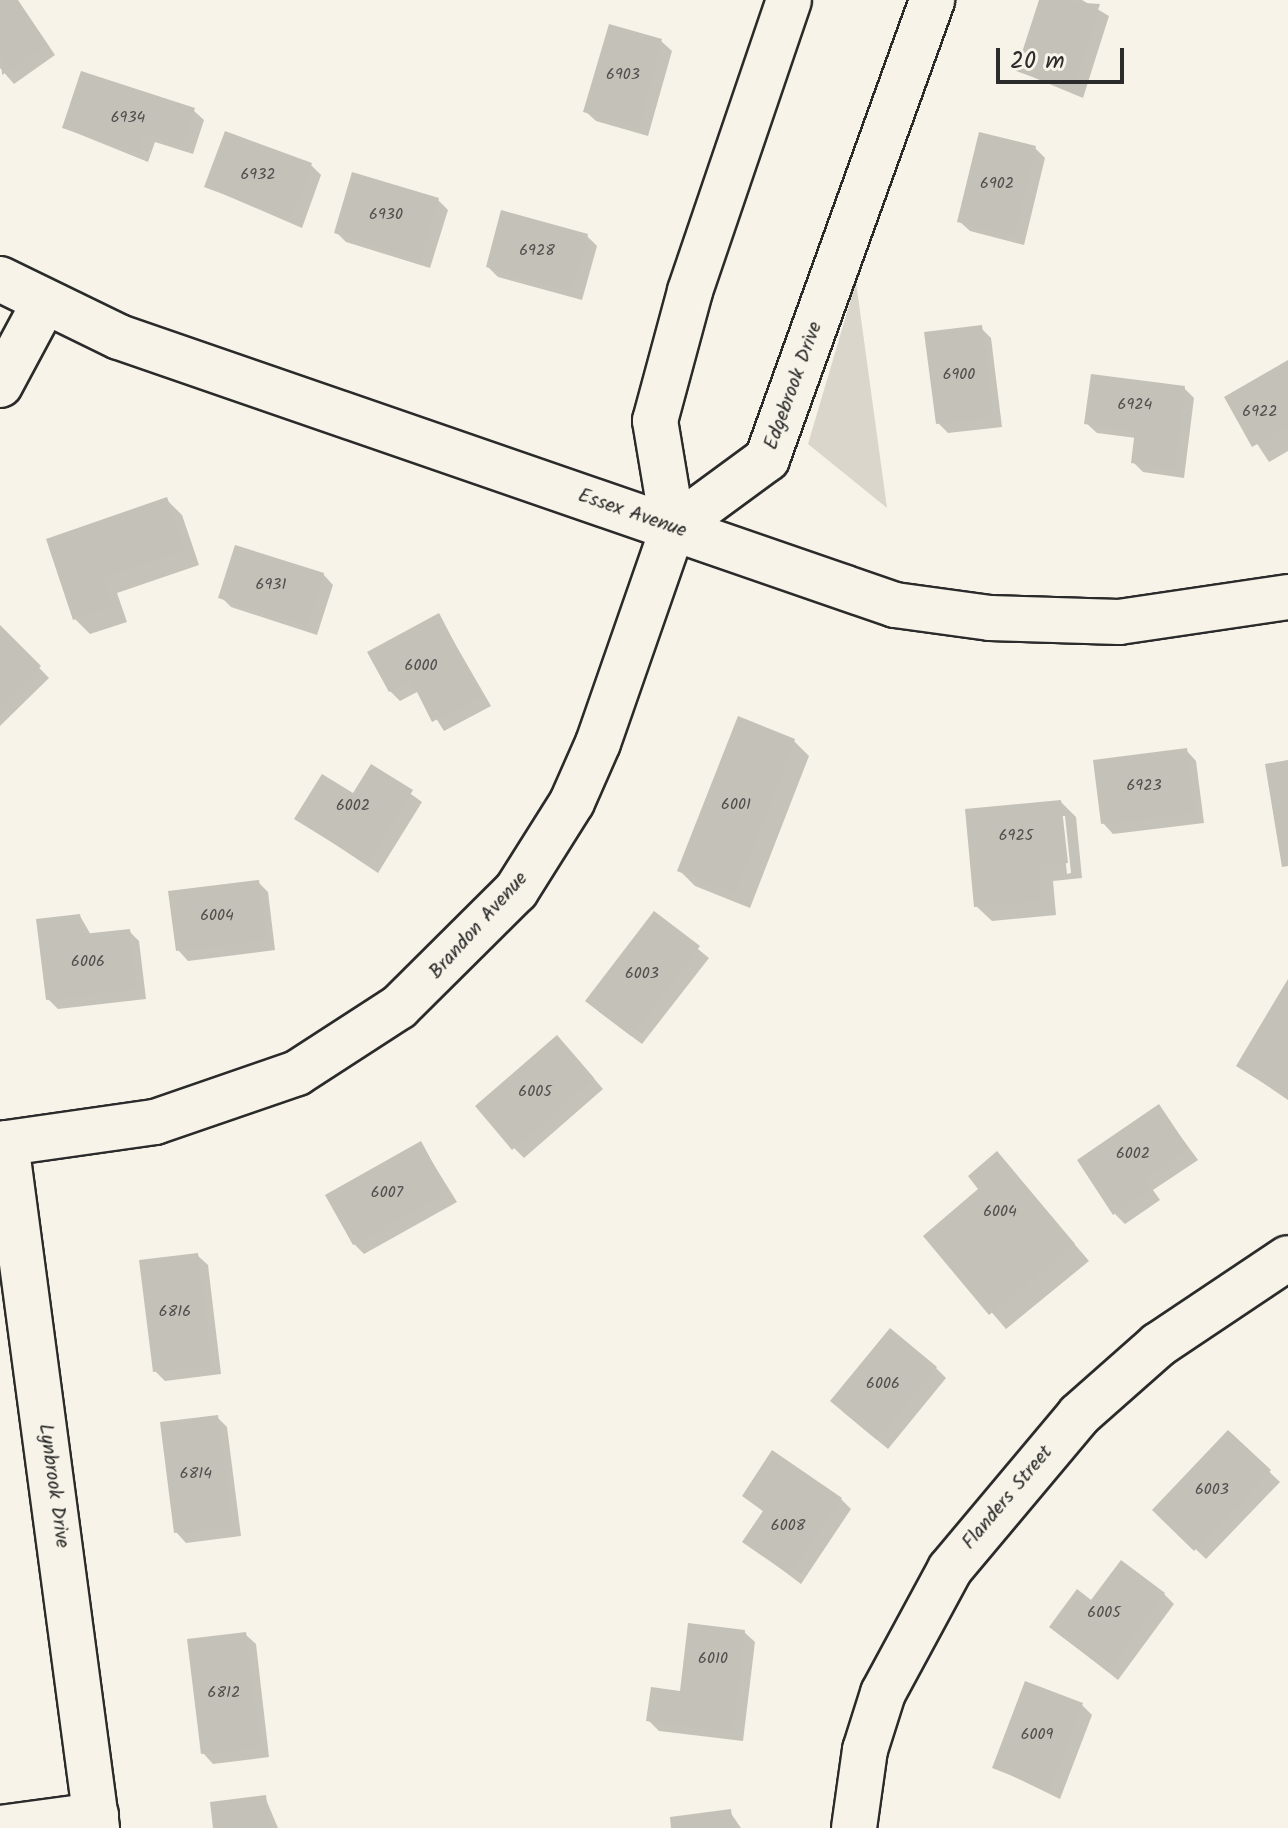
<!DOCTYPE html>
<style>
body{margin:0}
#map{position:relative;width:1288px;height:1828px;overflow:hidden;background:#f7f3e8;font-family:Kalam,sans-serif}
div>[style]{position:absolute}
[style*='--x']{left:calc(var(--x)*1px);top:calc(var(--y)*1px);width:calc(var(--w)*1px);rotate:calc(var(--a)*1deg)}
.green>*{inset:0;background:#dad6cc}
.shadow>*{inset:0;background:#0003}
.building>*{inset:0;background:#c4c1b9}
.roads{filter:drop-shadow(2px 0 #2b2b2b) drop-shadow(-2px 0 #2b2b2b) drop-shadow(0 2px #2b2b2b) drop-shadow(0 -2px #2b2b2b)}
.street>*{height:44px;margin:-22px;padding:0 22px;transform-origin:22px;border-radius:22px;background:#f7f3e8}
span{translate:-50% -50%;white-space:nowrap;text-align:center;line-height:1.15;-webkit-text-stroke:8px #f7f3e8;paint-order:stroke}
.number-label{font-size:16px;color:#51504e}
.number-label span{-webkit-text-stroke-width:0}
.street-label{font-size:20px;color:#2b2b2b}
.scale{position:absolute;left:996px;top:48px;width:128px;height:36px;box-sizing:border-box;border:4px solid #2b2b2b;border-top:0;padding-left:10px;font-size:24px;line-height:28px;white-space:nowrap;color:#2b2b2b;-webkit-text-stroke:6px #f7f3e8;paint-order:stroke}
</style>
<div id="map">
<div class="green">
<div style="clip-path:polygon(856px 282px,887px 508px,808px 444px)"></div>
</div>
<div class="shadow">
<div style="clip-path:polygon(0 0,18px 0,55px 55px,14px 84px,0 68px)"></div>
<div style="clip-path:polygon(1041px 0,1082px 0,1109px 16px,1083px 98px,1018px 71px)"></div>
<div style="clip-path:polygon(661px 41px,672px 51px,648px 136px,596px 121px,585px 111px)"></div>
<div style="clip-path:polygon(193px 110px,204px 120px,193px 154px,155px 142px,148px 162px,64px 128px)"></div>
<div style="clip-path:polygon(1035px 148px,1045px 158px,1024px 245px,970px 231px,959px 221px)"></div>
<div style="clip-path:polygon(311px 165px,321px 175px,302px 228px,207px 187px)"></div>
<div style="clip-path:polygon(438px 200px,448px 210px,430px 268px,346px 242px,336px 232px)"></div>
<div style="clip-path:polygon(587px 236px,597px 246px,582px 300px,498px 277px,488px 267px)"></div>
<div style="clip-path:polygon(981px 328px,991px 338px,1002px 427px,948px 433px,938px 423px)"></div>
<div style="clip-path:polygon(1288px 363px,1288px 451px,1269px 462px,1227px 398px)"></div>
<div style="clip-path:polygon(1184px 388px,1194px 398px,1184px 478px,1143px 472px,1133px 462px,1136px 438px,1097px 433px,1086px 423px)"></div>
<div style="clip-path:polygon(167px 500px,182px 515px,199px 565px,117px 593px,127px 622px,90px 634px,75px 619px,48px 541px)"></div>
<div style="clip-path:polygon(323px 574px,333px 585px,317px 635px,231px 607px,221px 597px)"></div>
<div style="clip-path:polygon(439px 616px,491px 706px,444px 731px,419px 691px,400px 701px,390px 691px)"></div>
<div style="clip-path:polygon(0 627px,49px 678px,0 726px)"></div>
<div style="clip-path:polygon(794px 741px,809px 756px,750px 908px,695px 886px,680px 871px)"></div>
<div style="clip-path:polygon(1186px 750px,1196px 761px,1204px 823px,1113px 834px,1103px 823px)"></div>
<div style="clip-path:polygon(372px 766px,422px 802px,378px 873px,297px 819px,353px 795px)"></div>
<div style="clip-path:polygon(evenodd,1061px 802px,1076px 817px,1082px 878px,1053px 881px,1056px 915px,992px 921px,976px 906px,1061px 802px,1061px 816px,1065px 816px,1071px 873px,1067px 874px,1061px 816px)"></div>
<div style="clip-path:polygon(258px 882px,268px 892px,275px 950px,188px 961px,178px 950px)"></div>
<div style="clip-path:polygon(655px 914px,709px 958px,642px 1044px,598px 1011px)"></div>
<div style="clip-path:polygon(80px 916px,91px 935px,129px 931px,139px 941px,146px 999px,58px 1009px,48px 999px)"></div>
<div style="clip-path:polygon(1288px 983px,1288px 1100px,1238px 1066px)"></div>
<div style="clip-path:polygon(567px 1047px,603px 1089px,524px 1158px,514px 1148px)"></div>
<div style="clip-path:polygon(1159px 1107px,1198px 1160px,1153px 1190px,1160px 1200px,1125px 1224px,1115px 1214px)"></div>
<div style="clip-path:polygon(421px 1144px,457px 1202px,364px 1254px,354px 1244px)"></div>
<div style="clip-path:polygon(997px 1154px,1089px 1261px,1006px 1329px,926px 1236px,981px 1190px)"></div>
<div style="clip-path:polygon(197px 1255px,208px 1265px,221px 1374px,165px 1381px,155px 1371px)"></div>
<div style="clip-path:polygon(936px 1368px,946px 1378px,888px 1449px,842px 1411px)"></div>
<div style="clip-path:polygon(217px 1417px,227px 1427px,241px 1536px,186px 1543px,176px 1532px)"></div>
<div style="clip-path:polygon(1228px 1432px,1280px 1482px,1206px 1559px,1155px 1510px)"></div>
<div style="clip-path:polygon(744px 1496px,841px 1499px,851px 1509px,801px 1584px,744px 1541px,764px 1512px)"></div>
<div style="clip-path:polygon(1164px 1594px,1174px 1604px,1118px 1680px,1051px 1627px)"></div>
<div style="clip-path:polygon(744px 1632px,755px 1642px,743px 1741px,659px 1731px,649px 1721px)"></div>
<div style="clip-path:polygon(245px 1634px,256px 1644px,269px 1757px,213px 1764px,203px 1753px)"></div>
<div style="clip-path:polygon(1082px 1705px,1092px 1715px,1060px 1799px,994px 1767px)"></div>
<div style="clip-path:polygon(265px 1797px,278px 1828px,215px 1828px)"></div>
<div style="clip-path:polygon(730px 1812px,741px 1828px,673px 1828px)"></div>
</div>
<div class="building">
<div style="clip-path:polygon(0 0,17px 0,47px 44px,2px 75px)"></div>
<div style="clip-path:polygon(1039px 0,1100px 4px,1072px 90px,1016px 71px)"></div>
<div style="clip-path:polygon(609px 24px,662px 39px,638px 127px,583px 112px)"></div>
<div style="clip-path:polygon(81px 71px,195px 108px,183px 145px,144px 133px,138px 153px,62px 128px)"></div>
<div style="clip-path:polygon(225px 131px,312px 163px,291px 219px,204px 187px)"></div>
<div style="clip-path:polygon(979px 132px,1036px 146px,1014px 236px,957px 222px)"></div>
<div style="clip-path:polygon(352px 172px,439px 198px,420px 259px,334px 233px)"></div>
<div style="clip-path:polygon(501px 210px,588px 234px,572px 291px,486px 267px)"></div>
<div style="clip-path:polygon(982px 325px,993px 417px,936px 424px,924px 332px)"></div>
<div style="clip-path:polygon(1288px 360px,1288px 427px,1252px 447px,1224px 397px)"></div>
<div style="clip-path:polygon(1091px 374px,1185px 386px,1174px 469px,1131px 463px,1135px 430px,1084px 424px)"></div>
<div style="clip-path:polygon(167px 497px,185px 550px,103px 578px,113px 606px,73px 620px,46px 539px)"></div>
<div style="clip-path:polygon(235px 545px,324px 573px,307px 626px,218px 598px)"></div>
<div style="clip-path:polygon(439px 613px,482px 696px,432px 722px,411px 680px,389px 692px,367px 652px)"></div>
<div style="clip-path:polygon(0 625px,41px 666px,0 706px)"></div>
<div style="clip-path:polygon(738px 716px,795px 739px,735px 894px,677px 871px)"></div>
<div style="clip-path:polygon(1187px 748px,1195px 813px,1101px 824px,1093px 760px)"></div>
<div style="clip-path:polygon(1288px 760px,1288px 866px,1282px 867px,1265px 764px)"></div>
<div style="clip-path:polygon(371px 764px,413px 790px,367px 864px,294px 819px,322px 774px,353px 793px)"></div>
<div style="clip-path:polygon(1061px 800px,1068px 863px,1038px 866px,1042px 900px,974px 907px,965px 809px)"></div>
<div style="clip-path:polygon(259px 880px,266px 940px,176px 951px,168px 891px)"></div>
<div style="clip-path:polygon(654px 911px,700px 946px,631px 1036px,585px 1001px)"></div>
<div style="clip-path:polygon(80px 914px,83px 934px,130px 929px,137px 989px,46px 1000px,36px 919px)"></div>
<div style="clip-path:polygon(1288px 979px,1288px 1098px,1236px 1066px)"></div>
<div style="clip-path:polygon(557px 1035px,594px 1078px,512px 1150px,475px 1106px)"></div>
<div style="clip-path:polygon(1159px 1104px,1189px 1149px,1144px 1179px,1151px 1189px,1113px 1215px,1077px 1160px)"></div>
<div style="clip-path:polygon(421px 1141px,448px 1191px,353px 1245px,325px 1195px)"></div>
<div style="clip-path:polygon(997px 1151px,1075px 1244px,989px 1315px,923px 1236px,978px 1189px,968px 1176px)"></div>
<div style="clip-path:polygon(198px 1253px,212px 1365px,153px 1372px,139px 1260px)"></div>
<div style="clip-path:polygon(890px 1328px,937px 1367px,877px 1440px,830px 1401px)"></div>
<div style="clip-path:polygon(218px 1415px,232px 1526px,174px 1533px,160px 1422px)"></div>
<div style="clip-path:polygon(1228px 1430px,1271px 1470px,1194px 1551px,1152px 1510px)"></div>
<div style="clip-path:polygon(772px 1450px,842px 1498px,790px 1575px,742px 1542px,763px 1511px,742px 1496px)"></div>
<div style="clip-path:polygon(1121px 1560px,1165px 1593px,1107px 1671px,1049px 1627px,1077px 1589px,1091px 1600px)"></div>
<div style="clip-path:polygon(688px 1623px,745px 1630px,733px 1732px,646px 1721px,651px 1687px,680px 1691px)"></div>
<div style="clip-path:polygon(246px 1632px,260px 1747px,201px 1754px,187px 1639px)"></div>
<div style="clip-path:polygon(1025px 1681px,1083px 1703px,1049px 1790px,992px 1768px)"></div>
<div style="clip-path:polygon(266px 1795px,270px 1828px,213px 1828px,210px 1802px)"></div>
<div style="clip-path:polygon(731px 1809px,733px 1828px,671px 1828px,670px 1817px)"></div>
</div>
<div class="roads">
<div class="street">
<div style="--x:0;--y:279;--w:132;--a:26"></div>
<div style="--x:119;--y:337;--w:821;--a:19.05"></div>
<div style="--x:895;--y:605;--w:96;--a:7.8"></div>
<div style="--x:990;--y:618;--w:129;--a:1.8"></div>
<div style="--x:1119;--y:622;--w:171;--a:-8.4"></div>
<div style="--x:0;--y:385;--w:93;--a:-61.8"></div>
<div style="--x:673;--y:528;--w:117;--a:-36.3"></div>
<div style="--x:767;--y:459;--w:488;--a:-70.2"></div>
<div style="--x:6;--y:1143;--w:691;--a:82.43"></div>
<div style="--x:0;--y:1144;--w:157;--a:-8.1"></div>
<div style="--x:155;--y:1122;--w:150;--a:-19"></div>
<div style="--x:297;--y:1073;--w:121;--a:-32.9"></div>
<div style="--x:399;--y:1007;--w:165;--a:-44.8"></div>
<div style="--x:516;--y:891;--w:105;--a:-57.8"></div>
<div style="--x:572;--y:802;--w:64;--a:-66.2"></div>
<div style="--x:598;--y:743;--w:228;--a:-70.8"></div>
<div style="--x:673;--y:528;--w:109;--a:-99.5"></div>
<div style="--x:655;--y:421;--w:135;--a:-74.9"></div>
<div style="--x:690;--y:291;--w:307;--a:-71.2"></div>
<div style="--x:0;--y:1828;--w:97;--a:-7.7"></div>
<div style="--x:854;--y:1828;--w:79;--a:-82"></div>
<div style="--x:865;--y:1750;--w:60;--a:-72.5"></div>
<div style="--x:883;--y:1693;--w:141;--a:-61.6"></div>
<div style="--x:950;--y:1569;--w:201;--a:-50"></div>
<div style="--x:1079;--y:1415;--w:106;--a:-41.5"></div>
<div style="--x:1158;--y:1345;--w:156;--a:-33.8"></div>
</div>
</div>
<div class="number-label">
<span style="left:623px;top:75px">6903</span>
<span style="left:128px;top:118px">6934</span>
<span style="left:258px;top:175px">6932</span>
<span style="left:997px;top:184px">6902</span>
<span style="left:386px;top:215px">6930</span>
<span style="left:537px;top:251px">6928</span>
<span style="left:959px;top:375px">6900</span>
<span style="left:1135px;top:405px">6924</span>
<span style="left:1260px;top:412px">6922</span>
<span style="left:271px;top:585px">6931</span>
<span style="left:421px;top:666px">6000</span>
<span style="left:1144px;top:786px">6923</span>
<span style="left:736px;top:805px">6001</span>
<span style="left:353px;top:806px">6002</span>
<span style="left:1016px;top:836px">6925</span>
<span style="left:217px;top:916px">6004</span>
<span style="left:88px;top:962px">6006</span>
<span style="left:642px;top:974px">6003</span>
<span style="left:535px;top:1092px">6005</span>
<span style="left:1133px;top:1154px">6002</span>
<span style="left:387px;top:1193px">6007</span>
<span style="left:1000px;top:1212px">6004</span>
<span style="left:175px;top:1312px">6816</span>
<span style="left:883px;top:1384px">6006</span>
<span style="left:196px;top:1474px">6814</span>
<span style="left:1212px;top:1490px">6003</span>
<span style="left:788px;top:1526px">6008</span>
<span style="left:1104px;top:1613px">6005</span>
<span style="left:713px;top:1659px">6010</span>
<span style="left:224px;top:1693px">6812</span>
<span style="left:1037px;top:1735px">6009</span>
</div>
<div class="street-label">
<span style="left:794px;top:386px;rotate:-70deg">Edgebrook Drive</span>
<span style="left:632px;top:514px;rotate:19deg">Essex Avenue</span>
<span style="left:479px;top:926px;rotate:-48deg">Brandon Avenue</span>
<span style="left:53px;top:1486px;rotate:82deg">Lynbrook Drive</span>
<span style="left:1008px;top:1498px;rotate:-50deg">Flanders Street</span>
</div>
<div class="scale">20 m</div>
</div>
